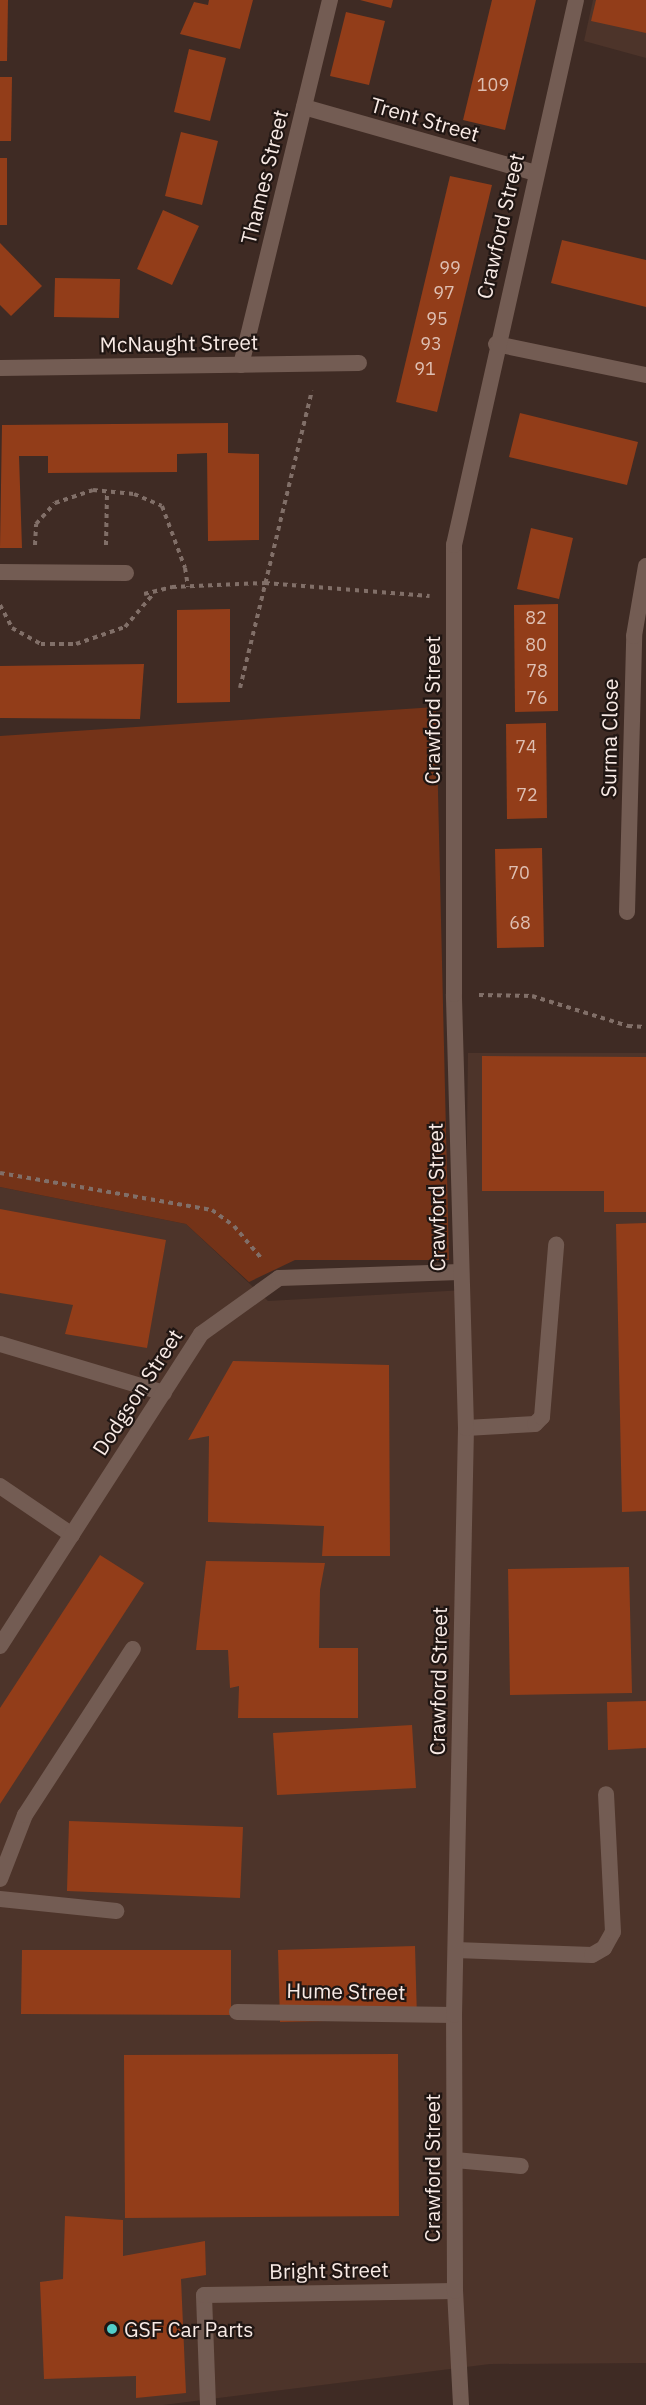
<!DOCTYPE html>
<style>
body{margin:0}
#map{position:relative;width:646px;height:2405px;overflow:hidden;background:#3f2b24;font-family:"IBM Plex Sans",sans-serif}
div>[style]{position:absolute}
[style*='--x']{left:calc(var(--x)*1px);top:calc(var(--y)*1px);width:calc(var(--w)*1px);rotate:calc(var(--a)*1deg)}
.built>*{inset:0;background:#4d342a}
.green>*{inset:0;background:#743318}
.building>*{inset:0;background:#923d19}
.path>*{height:4px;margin-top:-2px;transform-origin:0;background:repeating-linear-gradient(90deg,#816f68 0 4.5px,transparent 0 9px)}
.service>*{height:16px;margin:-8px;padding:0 8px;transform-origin:8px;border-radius:8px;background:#735c53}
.minor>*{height:16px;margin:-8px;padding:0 8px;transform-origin:8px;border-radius:8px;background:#735c53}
.dots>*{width:16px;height:16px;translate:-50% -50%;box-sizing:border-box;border:3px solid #201613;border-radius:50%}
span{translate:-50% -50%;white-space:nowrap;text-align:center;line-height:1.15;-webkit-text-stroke:4.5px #201613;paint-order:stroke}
.number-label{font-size:18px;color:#debfb2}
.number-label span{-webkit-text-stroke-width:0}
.street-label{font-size:21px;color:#f8eae5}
.poi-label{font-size:21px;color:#f8eae5}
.left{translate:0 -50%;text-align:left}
</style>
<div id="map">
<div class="built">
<div style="clip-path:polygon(593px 0,646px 0,646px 58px,584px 41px)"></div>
<div style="clip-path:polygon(468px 1053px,646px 1053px,646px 2363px,490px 2364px,163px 2405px,0 2405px,0 1187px,186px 1224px,268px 1301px,465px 1290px)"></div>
</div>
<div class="green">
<div style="clip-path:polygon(436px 707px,449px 1260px,295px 1260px,249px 1282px,186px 1224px,0 1187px,0 736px)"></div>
</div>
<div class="building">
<div style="clip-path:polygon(0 0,8px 0,7px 61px,0 61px)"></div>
<div style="clip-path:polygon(209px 0,253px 0,240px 49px,180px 34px,194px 2px,208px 5px)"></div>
<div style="clip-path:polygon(360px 0,393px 0,391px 8px)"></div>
<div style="clip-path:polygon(492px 0,536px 0,505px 130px,463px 120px)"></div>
<div style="clip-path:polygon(596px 0,646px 0,646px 33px,591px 21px)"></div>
<div style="clip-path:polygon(346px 12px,385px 21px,369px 85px,330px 76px)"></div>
<div style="clip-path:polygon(189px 49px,226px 58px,210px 121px,174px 112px)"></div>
<div style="clip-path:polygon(0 77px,12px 77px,11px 141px,0 141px)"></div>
<div style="clip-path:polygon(181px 132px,218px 141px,202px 205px,165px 196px)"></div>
<div style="clip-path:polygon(0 158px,7px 158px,7px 225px,0 225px)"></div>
<div style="clip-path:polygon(450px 176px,492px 185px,437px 412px,396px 402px)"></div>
<div style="clip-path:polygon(163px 210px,199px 226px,172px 285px,137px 269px)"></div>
<div style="clip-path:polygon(562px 240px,646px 260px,646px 307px,551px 283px)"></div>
<div style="clip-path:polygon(0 243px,42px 286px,11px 316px,0 305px)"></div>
<div style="clip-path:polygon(55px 278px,120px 279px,119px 318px,54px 317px)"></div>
<div style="clip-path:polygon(520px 413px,638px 442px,627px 485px,509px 457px)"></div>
<div style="clip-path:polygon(228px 423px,228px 453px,259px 454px,259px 540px,208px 541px,207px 453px,177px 454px,177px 472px,48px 473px,48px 456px,19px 456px,22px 548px,0 548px,2px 425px)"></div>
<div style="clip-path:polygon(531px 528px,573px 538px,559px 599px,517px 589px)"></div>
<div style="clip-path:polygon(558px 604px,558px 711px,515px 712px,514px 605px)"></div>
<div style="clip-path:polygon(230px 609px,230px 702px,177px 703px,177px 610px)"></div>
<div style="clip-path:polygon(144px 664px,140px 719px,0 718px,0 666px)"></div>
<div style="clip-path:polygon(546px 723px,547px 818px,507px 819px,506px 724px)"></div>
<div style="clip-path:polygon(542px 848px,544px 947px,497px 948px,495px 849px)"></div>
<div style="clip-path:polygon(482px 1056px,646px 1057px,646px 1212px,604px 1212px,604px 1191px,482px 1191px)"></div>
<div style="clip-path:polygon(0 1209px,166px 1240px,147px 1348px,65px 1334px,73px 1305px,0 1293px)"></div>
<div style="clip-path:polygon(646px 1223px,646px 1511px,622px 1512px,616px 1224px)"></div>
<div style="clip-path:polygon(233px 1361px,389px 1365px,390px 1556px,322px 1556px,324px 1526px,208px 1522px,209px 1436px,188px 1440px)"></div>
<div style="clip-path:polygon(100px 1555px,144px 1583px,0 1804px,0 1708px)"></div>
<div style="clip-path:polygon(206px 1561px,325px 1563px,320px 1590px,319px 1648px,358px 1648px,358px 1718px,238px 1718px,239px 1686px,230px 1688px,228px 1650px,196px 1650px)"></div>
<div style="clip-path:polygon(629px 1567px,632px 1693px,510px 1695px,508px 1569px)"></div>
<div style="clip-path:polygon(646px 1701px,646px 1748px,608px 1750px,607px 1702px)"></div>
<div style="clip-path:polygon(412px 1725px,416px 1788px,277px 1795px,273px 1733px)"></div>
<div style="clip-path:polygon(69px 1821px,243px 1827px,240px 1898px,67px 1891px)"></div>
<div style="clip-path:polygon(415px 1946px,417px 2019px,280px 2022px,278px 1950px)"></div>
<div style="clip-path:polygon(22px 1950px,231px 1950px,231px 2015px,21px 2014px)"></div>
<div style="clip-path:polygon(398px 2054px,399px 2216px,125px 2218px,124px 2055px)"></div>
<div style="clip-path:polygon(65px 2216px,123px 2220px,123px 2256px,205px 2241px,206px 2275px,181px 2279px,186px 2393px,136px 2398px,136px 2376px,44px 2379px,40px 2282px,63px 2279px)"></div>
</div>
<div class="path">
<div style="--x:35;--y:545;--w:21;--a:-87"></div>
<div style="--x:36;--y:524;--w:28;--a:-48"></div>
<div style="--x:55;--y:503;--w:40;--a:-18.9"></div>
<div style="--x:93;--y:490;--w:41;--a:5.6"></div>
<div style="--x:134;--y:494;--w:30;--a:23"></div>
<div style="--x:162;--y:506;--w:66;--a:69.6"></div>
<div style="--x:185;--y:568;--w:19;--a:81"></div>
<div style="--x:106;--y:545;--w:53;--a:-88.9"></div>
<div style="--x:144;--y:594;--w:29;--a:-14"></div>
<div style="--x:172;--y:587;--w:93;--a:-2.5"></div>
<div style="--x:265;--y:583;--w:165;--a:4.5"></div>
<div style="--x:0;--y:605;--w:26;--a:62"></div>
<div style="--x:12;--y:628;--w:33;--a:29"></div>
<div style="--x:41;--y:644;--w:35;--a:0"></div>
<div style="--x:76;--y:644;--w:52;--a:-19.1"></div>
<div style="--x:125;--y:627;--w:45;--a:-49.5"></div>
<div style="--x:240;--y:688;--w:306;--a:-76.4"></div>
<div style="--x:479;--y:995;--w:53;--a:1.1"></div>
<div style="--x:532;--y:996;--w:101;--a:17.4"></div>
<div style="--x:628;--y:1026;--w:18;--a:3"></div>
<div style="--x:0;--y:1173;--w:215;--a:9.9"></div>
<div style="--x:212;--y:1210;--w:27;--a:36"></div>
<div style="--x:234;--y:1226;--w:42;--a:49.8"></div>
</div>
<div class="service">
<div style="--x:0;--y:1344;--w:171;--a:16.6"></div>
<div style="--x:466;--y:1428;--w:69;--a:-3.3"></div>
<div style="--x:535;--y:1424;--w:10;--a:-45"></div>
<div style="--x:542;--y:1417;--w:173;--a:-85.3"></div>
<div style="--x:0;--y:1486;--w:87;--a:34.2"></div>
<div style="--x:0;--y:1879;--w:69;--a:-68.7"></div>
<div style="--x:25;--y:1815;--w:198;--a:-57"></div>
<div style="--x:0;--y:1899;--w:117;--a:5.9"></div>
<div style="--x:456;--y:1950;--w:136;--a:2.1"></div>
<div style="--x:592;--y:1955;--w:14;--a:-30"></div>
<div style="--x:604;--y:1948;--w:18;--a:-61"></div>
<div style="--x:613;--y:1932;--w:138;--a:-92.9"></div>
<div style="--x:455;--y:2160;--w:66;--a:5.2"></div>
</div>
<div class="minor">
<div style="--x:304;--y:107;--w:240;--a:15.9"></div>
<div style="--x:496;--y:344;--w:153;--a:11.7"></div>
<div style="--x:241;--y:365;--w:376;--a:-76.3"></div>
<div style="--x:0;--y:368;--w:359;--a:-0.8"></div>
<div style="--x:0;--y:572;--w:126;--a:0.5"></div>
<div style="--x:627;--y:912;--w:276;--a:-88.5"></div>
<div style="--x:634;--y:636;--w:71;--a:-80.3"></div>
<div style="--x:0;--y:1646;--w:371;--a:-57.2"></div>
<div style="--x:201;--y:1334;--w:96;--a:-35.7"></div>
<div style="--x:279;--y:1278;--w:181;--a:-1.9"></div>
<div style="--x:237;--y:2012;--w:217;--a:0.8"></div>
<div style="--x:208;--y:2405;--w:110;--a:-92.1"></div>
<div style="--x:204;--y:2295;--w:251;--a:-0.9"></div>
<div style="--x:461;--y:2405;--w:114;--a:-93"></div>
<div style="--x:455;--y:2291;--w:276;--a:-90.2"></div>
<div style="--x:454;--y:2015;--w:587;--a:-88.83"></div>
<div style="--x:466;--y:1428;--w:434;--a:-91.6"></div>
<div style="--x:454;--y:994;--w:449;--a:-90"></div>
<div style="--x:454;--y:545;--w:558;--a:-77.38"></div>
</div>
<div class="dots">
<div style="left:112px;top:2329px;background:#53cdc9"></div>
</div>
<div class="number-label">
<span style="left:493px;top:85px">109</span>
<span style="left:450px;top:268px">99</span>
<span style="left:444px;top:293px">97</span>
<span style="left:437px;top:319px">95</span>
<span style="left:431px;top:344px">93</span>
<span style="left:425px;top:369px">91</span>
<span style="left:536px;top:618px">82</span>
<span style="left:536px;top:645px">80</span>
<span style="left:537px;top:671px">78</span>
<span style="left:537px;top:698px">76</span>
<span style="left:526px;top:747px">74</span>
<span style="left:527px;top:795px">72</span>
<span style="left:519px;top:873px">70</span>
<span style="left:520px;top:923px">68</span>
</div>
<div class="street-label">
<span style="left:425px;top:119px;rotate:16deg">Trent Street</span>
<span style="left:264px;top:177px;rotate:-76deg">Thames Street</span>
<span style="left:500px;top:226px;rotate:-77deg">Crawford Street</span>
<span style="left:179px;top:343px;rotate:-1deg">McNaught Street</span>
<span style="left:432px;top:710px;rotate:-90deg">Crawford Street</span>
<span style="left:609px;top:738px;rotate:-89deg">Surma Close</span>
<span style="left:436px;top:1197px;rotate:-91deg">Crawford Street</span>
<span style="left:137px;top:1392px;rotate:-57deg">Dodgson Street</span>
<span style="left:438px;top:1681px;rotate:-89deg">Crawford Street</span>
<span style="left:346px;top:1991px;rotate:1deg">Hume Street</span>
<span style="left:432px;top:2168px;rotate:-90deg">Crawford Street</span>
<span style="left:329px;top:2270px;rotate:-1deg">Bright Street</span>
</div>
<div class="poi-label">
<span class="left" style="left:124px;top:2329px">GSF Car Parts</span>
</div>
</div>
